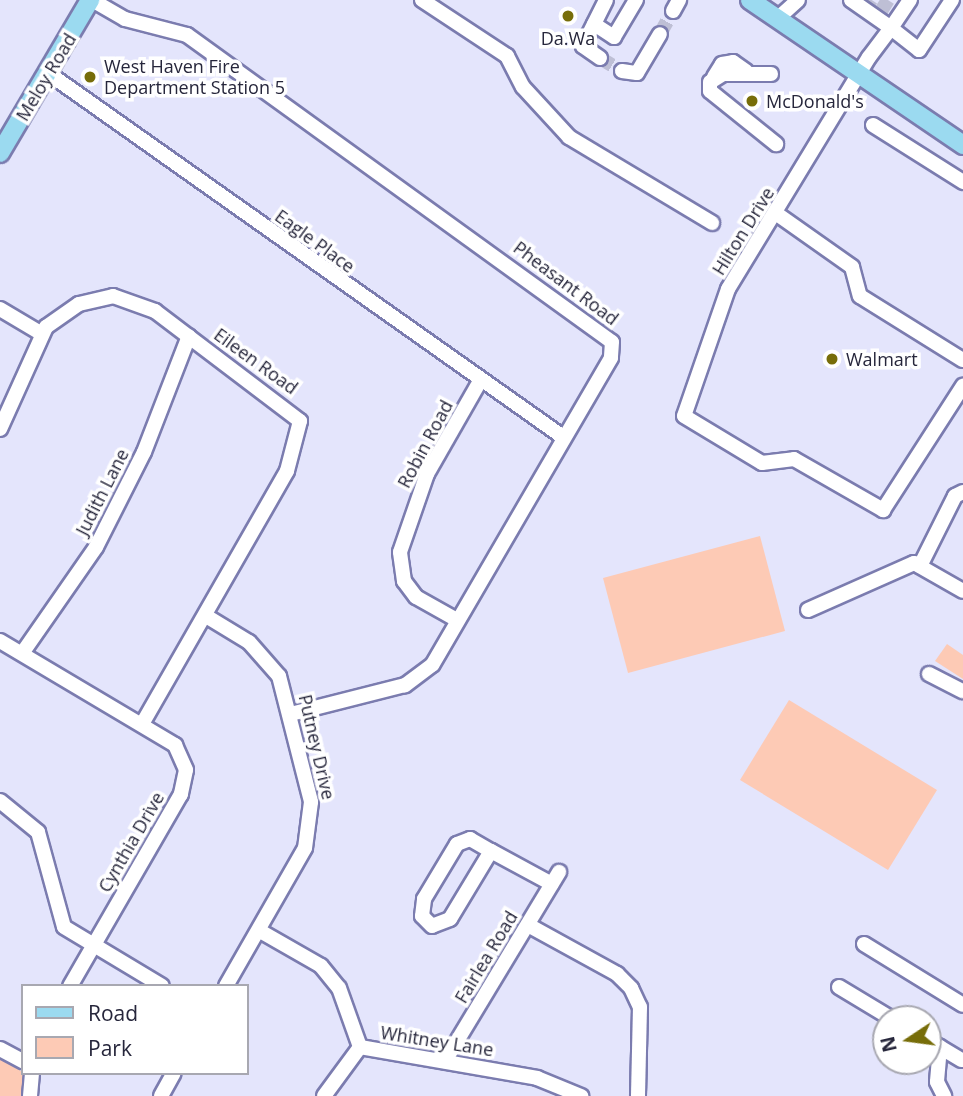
<!DOCTYPE html>
<style>
body{margin:0}
#map{position:relative;width:963px;height:1096px;overflow:hidden;background:#e4e5fc;font-family:"Open Sans",sans-serif}
div>[style]{position:absolute}
[style*='--x']{left:calc(var(--x)*1px);top:calc(var(--y)*1px);width:calc(var(--w)*1px);rotate:calc(var(--a)*1deg)}
.green>*{inset:0;background:#fdcab5}
.minor-tunnel>*{height:14px;margin-top:-7px;transform-origin:0;background:repeating-linear-gradient(90deg,#bebfd5 0 14px,transparent 0 21px)}
.roads{filter:drop-shadow(2px 0 #7b7caf) drop-shadow(-2px 0 #7b7caf) drop-shadow(0 2px #7b7caf) drop-shadow(0 -2px #7b7caf)}
.minor>*{height:14px;margin:-7px;padding:0 7px;transform-origin:7px;border-radius:7px;background:#fff}
.major>*{height:18px;margin:-9px;padding:0 9px;transform-origin:9px;border-radius:9px;background:#9bdaf0}
.dots>*{width:19px;height:19px;translate:-50% -50%;box-sizing:border-box;border:4px solid #fff;border-radius:50%}
span{translate:-50% -50%;white-space:nowrap;text-align:center;line-height:1.15;-webkit-text-stroke:7px #fff;paint-order:stroke}
.poi-label{font-size:18px;color:#26263b}
.left{translate:0 -50%;text-align:left}
.street-label{font-size:18px;color:#26263b}
.legend{position:absolute;left:21px;top:984px;width:228px;height:91px;box-sizing:border-box;background:#fff;border:2px solid #a8a8b1;margin:0;padding:9px 12px;list-style:none;font-size:21px;color:#26263b}
.legend li{display:flex;align-items:center;gap:14px;height:35px}
.legend b{width:35px;border:2px solid #a8a8b1}
.north{position:absolute;left:872px;top:1005px;width:70px;height:70px;box-sizing:border-box;background:#fff;border:2px solid #a8a8b1;border-radius:50%;rotate:257deg;font-size:19px;font-weight:700;line-height:28px;text-align:center;color:#26263b}
.north::after{content:'';display:block;margin:auto;width:24px;height:32px;background:#776d09;clip-path:polygon(50% 0,100% 100%,50% 72%,0 100%)}
</style>
<div id="map">
<div class="green">
<div style="clip-path:polygon(760px 536px,785px 631px,628px 673px,603px 578px)"></div>
<div style="clip-path:polygon(947px 644px,963px 655px,963px 679px,935px 661px)"></div>
<div style="clip-path:polygon(789px 700px,937px 790px,888px 870px,740px 780px)"></div>
<div style="clip-path:polygon(0 1056px,25px 1074px,21px 1096px,0 1096px)"></div>
</div>
<div class="minor-tunnel">
<div style="--x:869;--y:3;--w:4;--a:-56"></div>
<div style="--x:881;--y:11;--w:13;--a:-58"></div>
<div style="--x:660;--y:34;--w:26;--a:-61"></div>
<div style="--x:600;--y:58;--w:26;--a:31"></div>
</div>
<div class="roads">
<div class="minor">
<div style="--x:92;--y:0;--w:38;--a:30"></div>
<div style="--x:125;--y:19;--w:64;--a:14.5"></div>
<div style="--x:187;--y:35;--w:524;--a:35.84"></div>
<div style="--x:612;--y:342;--w:16;--a:94"></div>
<div style="--x:611;--y:358;--w:355;--a:120.2"></div>
<div style="--x:432;--y:665;--w:34;--a:143"></div>
<div style="--x:405;--y:685;--w:119;--a:165.8"></div>
<div style="--x:422;--y:0;--w:102;--a:33.4"></div>
<div style="--x:507;--y:56;--w:35;--a:63"></div>
<div style="--x:523;--y:87;--w:68;--a:47.4"></div>
<div style="--x:569;--y:137;--w:167;--a:31"></div>
<div style="--x:851;--y:0;--w:49;--a:35"></div>
<div style="--x:891;--y:28;--w:34;--a:-56"></div>
<div style="--x:952;--y:0;--w:60;--a:123.4"></div>
<div style="--x:919;--y:50;--w:36;--a:-142"></div>
<div style="--x:891;--y:28;--w:36;--a:127"></div>
<div style="--x:869;--y:57;--w:271;--a:121.3"></div>
<div style="--x:728;--y:289;--w:134;--a:109.1"></div>
<div style="--x:684;--y:416;--w:91;--a:31.1"></div>
<div style="--x:762;--y:463;--w:32;--a:-7"></div>
<div style="--x:794;--y:459;--w:103;--a:29.8"></div>
<div style="--x:883;--y:510;--w:148;--a:-57.2"></div>
<div style="--x:673;--y:11;--w:13;--a:-61"></div>
<div style="--x:777;--y:19;--w:28;--a:-42"></div>
<div style="--x:594;--y:24;--w:24;--a:33"></div>
<div style="--x:614;--y:37;--w:43;--a:-59.3"></div>
<div style="--x:600;--y:58;--w:21;--a:-145"></div>
<div style="--x:583;--y:46;--w:51;--a:-63.4"></div>
<div style="--x:622;--y:71;--w:15;--a:8"></div>
<div style="--x:637;--y:73;--w:45;--a:-59.5"></div>
<div style="--x:48;--y:73;--w:631;--a:35.25"></div>
<div style="--x:771;--y:74;--w:48;--a:180"></div>
<div style="--x:723;--y:74;--w:15;--a:148"></div>
<div style="--x:710;--y:82;--w:9;--a:90"></div>
<div style="--x:710;--y:91;--w:85;--a:38.8"></div>
<div style="--x:714;--y:77;--w:15;--a:-58"></div>
<div style="--x:722;--y:64;--w:11;--a:-10"></div>
<div style="--x:733;--y:62;--w:16;--a:35"></div>
<div style="--x:873;--y:125;--w:107;--a:32.3"></div>
<div style="--x:777;--y:214;--w:92;--a:35.2"></div>
<div style="--x:852;--y:267;--w:30;--a:75"></div>
<div style="--x:860;--y:296;--w:121;--a:31.9"></div>
<div style="--x:0;--y:309;--w:49;--a:30.8"></div>
<div style="--x:0;--y:429;--w:112;--a:-65.7"></div>
<div style="--x:46;--y:327;--w:40;--a:-34.9"></div>
<div style="--x:79;--y:304;--w:35;--a:-13"></div>
<div style="--x:113;--y:296;--w:45;--a:19.7"></div>
<div style="--x:155;--y:311;--w:182;--a:37.2"></div>
<div style="--x:300;--y:421;--w:52;--a:104.6"></div>
<div style="--x:287;--y:471;--w:292;--a:119.8"></div>
<div style="--x:920;--y:566;--w:78;--a:-63.4"></div>
<div style="--x:955;--y:496;--w:9;--a:-27"></div>
<div style="--x:808;--y:610;--w:116;--a:-23.9"></div>
<div style="--x:914;--y:563;--w:56;--a:29.7"></div>
<div style="--x:206;--y:616;--w:50;--a:31.2"></div>
<div style="--x:249;--y:642;--w:45;--a:48.6"></div>
<div style="--x:279;--y:676;--w:130;--a:75.7"></div>
<div style="--x:311;--y:802;--w:46;--a:97.4"></div>
<div style="--x:305;--y:848;--w:159;--a:119.8"></div>
<div style="--x:457;--y:620;--w:47;--a:-150.7"></div>
<div style="--x:416;--y:597;--w:20;--a:-127"></div>
<div style="--x:404;--y:581;--w:29;--a:-98"></div>
<div style="--x:400;--y:552;--w:83;--a:-70.9"></div>
<div style="--x:427;--y:474;--w:105;--a:-60.3"></div>
<div style="--x:0;--y:641;--w:204;--a:30.7"></div>
<div style="--x:175;--y:745;--w:27;--a:66"></div>
<div style="--x:186;--y:770;--w:25;--a:102"></div>
<div style="--x:181;--y:794;--w:222;--a:120"></div>
<div style="--x:23;--y:652;--w:128;--a:-55.2"></div>
<div style="--x:96;--y:547;--w:106;--a:-63.2"></div>
<div style="--x:144;--y:452;--w:124;--a:-68.8"></div>
<div style="--x:929;--y:674;--w:38;--a:27"></div>
<div style="--x:0;--y:801;--w:49;--a:39.2"></div>
<div style="--x:38;--y:832;--w:98;--a:74.7"></div>
<div style="--x:64;--y:927;--w:114;--a:31"></div>
<div style="--x:470;--y:839;--w:24;--a:30"></div>
<div style="--x:491;--y:851;--w:79;--a:121.1"></div>
<div style="--x:450;--y:919;--w:19;--a:159"></div>
<div style="--x:432;--y:926;--w:14;--a:-135"></div>
<div style="--x:422;--y:916;--w:17;--a:-83"></div>
<div style="--x:424;--y:899;--w:64;--a:-59"></div>
<div style="--x:457;--y:844;--w:14;--a:-21"></div>
<div style="--x:491;--y:851;--w:69;--a:28.4"></div>
<div style="--x:528;--y:925;--w:102;--a:28.8"></div>
<div style="--x:617;--y:974;--w:20;--a:45"></div>
<div style="--x:631;--y:988;--w:21;--a:65"></div>
<div style="--x:640;--y:1007;--w:89;--a:91.3"></div>
<div style="--x:260;--y:931;--w:70;--a:29.8"></div>
<div style="--x:321;--y:966;--w:28;--a:51"></div>
<div style="--x:339;--y:988;--w:63;--a:70.4"></div>
<div style="--x:360;--y:1047;--w:180;--a:9.9"></div>
<div style="--x:537;--y:1078;--w:48;--a:22.2"></div>
<div style="--x:864;--y:944;--w:116;--a:31.6"></div>
<div style="--x:839;--y:987;--w:62;--a:31.1"></div>
<div style="--x:928;--y:1040;--w:39;--a:31"></div>
<div style="--x:940;--y:1047;--w:35;--a:95"></div>
<div style="--x:937;--y:1082;--w:16;--a:63"></div>
<div style="--x:0;--y:1049;--w:26;--a:28"></div>
<div style="--x:445;--y:1061;--w:221;--a:-58.9"></div>
<div style="--x:30;--y:1096;--w:23;--a:-85"></div>
<div style="--x:161;--y:1096;--w:26;--a:-61"></div>
<div style="--x:324;--y:1096;--w:61;--a:-53.7"></div>
</div>
<div class="major">
<div style="--x:750;--y:0;--w:258;--a:34.2"></div>
<div style="--x:0;--y:153;--w:178;--a:-59.5"></div>
</div>
</div>
<div class="dots">
<div style="left:568px;top:16px;background:#776d09"></div>
<div style="left:90px;top:77px;background:#776d09"></div>
<div style="left:752px;top:101px;background:#776d09"></div>
<div style="left:832px;top:359px;background:#776d09"></div>
</div>
<div class="poi-label">
<span style="left:568px;top:38px">Da.Wa</span>
<span class="left" style="left:104px;top:77px">West Haven Fire<br>Department Station 5</span>
<span class="left" style="left:766px;top:101px">McDonald's</span>
<span class="left" style="left:846px;top:359px">Walmart</span>
</div>
<div class="street-label">
<span style="left:46px;top:77px;rotate:-59deg">Meloy Road</span>
<span style="left:743px;top:231px;rotate:-58deg">Hilton Drive</span>
<span style="left:315px;top:241px;rotate:36deg">Eagle Place</span>
<span style="left:566px;top:283px;rotate:37deg">Pheasant Road</span>
<span style="left:256px;top:361px;rotate:36deg">Eileen Road</span>
<span style="left:425px;top:444px;rotate:-62deg">Robin Road</span>
<span style="left:102px;top:492px;rotate:-63deg">Judith Lane</span>
<span style="left:317px;top:747px;rotate:77deg">Putney Drive</span>
<span style="left:131px;top:842px;rotate:-60deg">Cynthia Drive</span>
<span style="left:486px;top:957px;rotate:-59deg">Fairlea Road</span>
<span style="left:437px;top:1041px;rotate:9deg">Whitney Lane</span>
</div>
<ul class="legend">
<li><b style="height:9px;background:#9bdaf0"></b>Road</li>
<li><b style="height:19px;background:#fdcab5"></b>Park</li>
</ul>
<div class="north">N</div>
</div>
